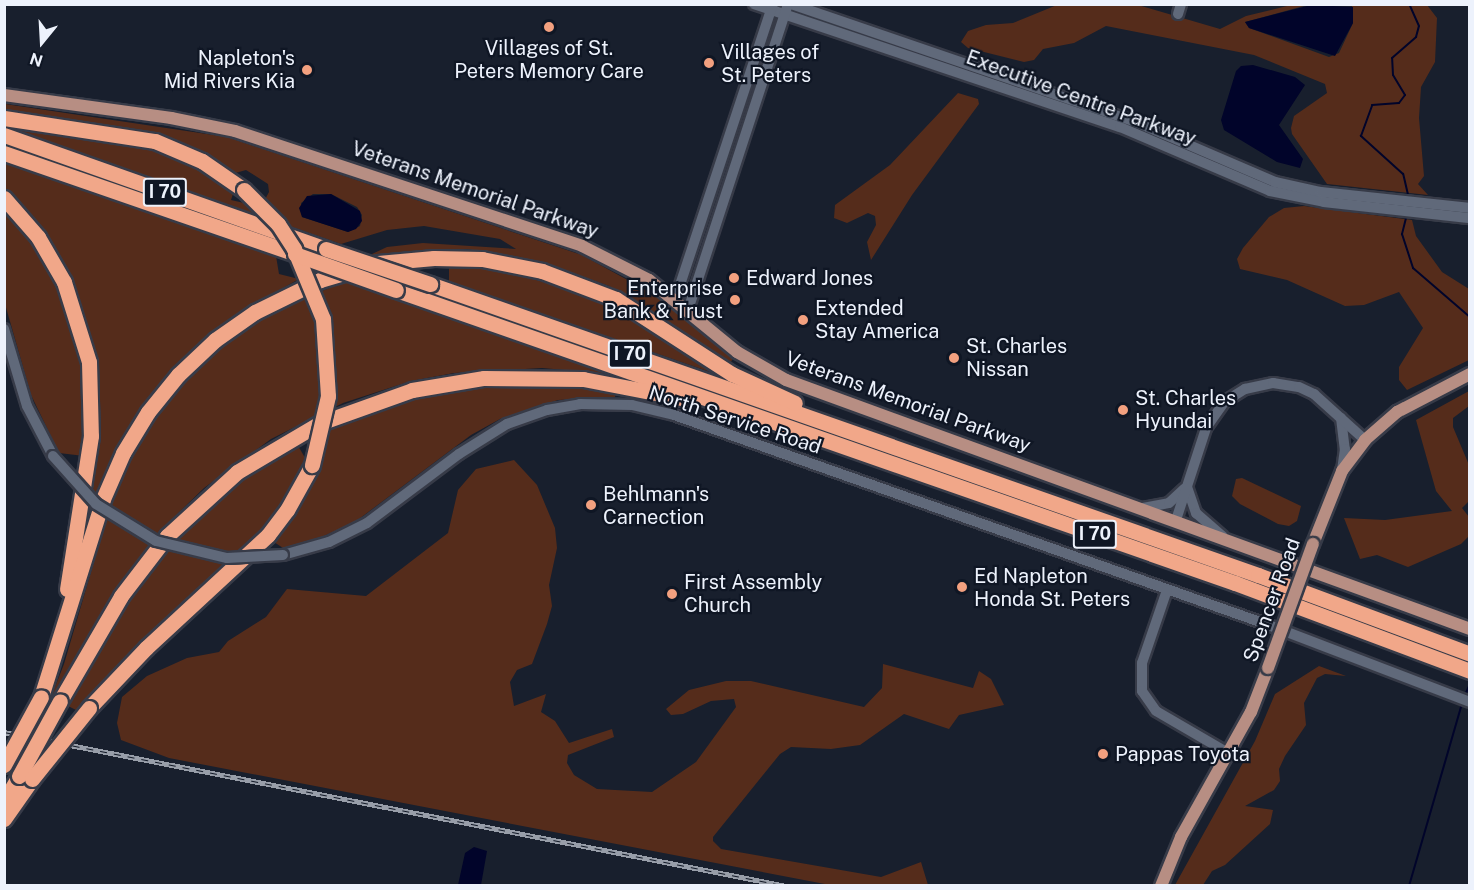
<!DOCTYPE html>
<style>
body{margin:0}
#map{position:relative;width:1474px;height:890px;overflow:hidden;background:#181f2d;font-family:"Public Sans",sans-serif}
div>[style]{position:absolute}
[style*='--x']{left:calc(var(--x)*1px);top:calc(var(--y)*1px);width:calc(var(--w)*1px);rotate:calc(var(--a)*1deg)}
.green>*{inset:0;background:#552c1b}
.water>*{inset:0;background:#01042a}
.stream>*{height:2px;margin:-1px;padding:0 1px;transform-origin:1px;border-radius:1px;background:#01042a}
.roads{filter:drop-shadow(2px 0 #373b48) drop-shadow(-2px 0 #373b48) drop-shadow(0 2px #373b48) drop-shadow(0 -2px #373b48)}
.minor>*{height:10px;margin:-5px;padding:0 5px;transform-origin:5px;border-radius:5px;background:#60697a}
.major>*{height:12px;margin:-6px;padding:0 6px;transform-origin:6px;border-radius:6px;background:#b78e83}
.highway>*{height:15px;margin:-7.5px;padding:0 7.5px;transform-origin:7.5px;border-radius:7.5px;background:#f1a789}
.rail>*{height:4.5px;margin-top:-2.25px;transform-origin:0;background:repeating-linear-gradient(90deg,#0f1624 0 7px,#989ea9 0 14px);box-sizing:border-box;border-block:2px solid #989ea9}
.bridges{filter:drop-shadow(2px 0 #373b48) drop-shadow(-2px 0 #373b48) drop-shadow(0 2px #373b48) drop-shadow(0 -2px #373b48)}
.minor-bridge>*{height:10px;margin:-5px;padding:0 5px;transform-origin:5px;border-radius:5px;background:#60697a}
.major-bridge>*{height:12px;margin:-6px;padding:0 6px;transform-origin:6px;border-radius:6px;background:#b78e83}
.highway-bridge>*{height:15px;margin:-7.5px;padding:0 7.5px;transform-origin:7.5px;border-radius:7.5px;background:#f1a789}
.dots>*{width:16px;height:16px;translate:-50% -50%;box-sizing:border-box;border:3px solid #0f1624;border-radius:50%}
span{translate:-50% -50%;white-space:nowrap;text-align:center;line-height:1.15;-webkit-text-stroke:4.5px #0f1624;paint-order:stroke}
.shield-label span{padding:2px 4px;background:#0f1624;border:2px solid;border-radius:4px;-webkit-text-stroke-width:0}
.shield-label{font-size:18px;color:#edf2fc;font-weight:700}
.poi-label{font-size:20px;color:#edf2fc}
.left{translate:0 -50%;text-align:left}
.right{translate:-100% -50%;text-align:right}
.street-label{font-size:20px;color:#edf2fc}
.frame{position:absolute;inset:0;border:6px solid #edf2fc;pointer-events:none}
.north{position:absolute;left:12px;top:12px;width:60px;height:60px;-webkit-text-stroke:4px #0f1624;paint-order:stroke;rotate:198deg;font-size:16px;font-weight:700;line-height:24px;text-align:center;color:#edf2fc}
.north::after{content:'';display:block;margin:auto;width:21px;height:27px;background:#edf2fc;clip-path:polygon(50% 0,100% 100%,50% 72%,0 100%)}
</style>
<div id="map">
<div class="green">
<div style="clip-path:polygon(1311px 4px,1245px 22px,1249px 28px,1329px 57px,1339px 53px,1353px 23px,1352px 5px,1427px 5px,1437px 18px,1435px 62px,1421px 87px,1419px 118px,1424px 176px,1418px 184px,1428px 195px,1327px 184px,1292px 134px,1291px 128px,1294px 116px,1327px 93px,1325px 84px,1254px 55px,1106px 26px,1074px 43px,1043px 49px,1034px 60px,1024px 62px,968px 48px,961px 42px,968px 31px,986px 25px,1013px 23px,1057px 5px,1138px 5px,1220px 29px,1246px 16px,1291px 5px)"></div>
<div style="clip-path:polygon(958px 93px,978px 99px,979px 104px,912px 195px,871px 260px,867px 242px,876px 225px,875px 216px,868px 213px,847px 223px,834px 218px,835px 205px,890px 165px)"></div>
<div style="clip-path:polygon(evenodd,5px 104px,227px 137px,582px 255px,655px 295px,733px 358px,731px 362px,609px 286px,543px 262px,467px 249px,416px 251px,373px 257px,372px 254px,387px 247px,423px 243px,516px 249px,500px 239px,424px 226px,387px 230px,341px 244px,5px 127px,4px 122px,160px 147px,227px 181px,235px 188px,231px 200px,261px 207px,269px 192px,268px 184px,246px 170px,232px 174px,180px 145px,135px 132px,5px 113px,5px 104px,313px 194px,331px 194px,357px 207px,362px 215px,360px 226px,348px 232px,302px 217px,301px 203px,313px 194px)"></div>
<div style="clip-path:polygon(5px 163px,276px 256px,279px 274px,299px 279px,230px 318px,161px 382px,108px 465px,78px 554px,90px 346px,74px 293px,5px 193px)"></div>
<div style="clip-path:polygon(4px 205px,51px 267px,83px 356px,84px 456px,59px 453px,31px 395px,5px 304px)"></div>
<div style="clip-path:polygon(1304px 206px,1412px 220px,1416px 236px,1442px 272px,1469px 289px,1469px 360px,1407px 390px,1399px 380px,1399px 367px,1423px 328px,1399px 292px,1364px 305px,1345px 306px,1287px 280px,1240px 269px,1237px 259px,1243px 248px,1269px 217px,1284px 208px)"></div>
<div style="clip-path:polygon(449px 266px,506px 271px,590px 296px,630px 317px,716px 374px,449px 282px)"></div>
<div style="clip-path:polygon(347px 281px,610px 374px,542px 368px,454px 373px,411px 381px,343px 403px,271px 439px,204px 488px,160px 531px,115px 590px,48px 705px,64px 664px,111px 504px,135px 450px,154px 418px,176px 390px,231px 338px,277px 309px)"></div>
<div style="clip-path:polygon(497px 385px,569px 386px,616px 393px,615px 397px,558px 400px,500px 419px,471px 435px,355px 522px,315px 540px,283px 548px,274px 542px,263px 554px,260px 552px,318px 465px,324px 448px,317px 433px,396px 403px)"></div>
<div style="clip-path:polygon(1469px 391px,1469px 406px,1453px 418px,1453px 427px,1469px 465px,1469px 501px,1462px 508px,1469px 517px,1469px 536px,1461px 544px,1408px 567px,1377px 555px,1360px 559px,1344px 518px,1385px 520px,1452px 511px,1436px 491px,1416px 420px)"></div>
<div style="clip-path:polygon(297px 444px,308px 463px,281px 512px,80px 712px,68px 706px,127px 601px,174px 542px,228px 490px)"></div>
<div style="clip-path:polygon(514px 460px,537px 485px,555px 528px,557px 548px,549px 585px,552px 606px,547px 624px,532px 664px,517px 670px,510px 682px,514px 706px,546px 694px,541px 712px,555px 721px,569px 743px,612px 729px,614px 737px,568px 755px,567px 763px,574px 775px,597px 789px,652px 792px,696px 762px,736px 707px,734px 699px,711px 701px,683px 714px,671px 715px,666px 709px,689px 690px,726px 681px,751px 681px,864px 707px,882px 688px,883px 664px,973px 688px,979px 671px,991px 679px,1004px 705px,959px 715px,949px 729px,904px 714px,860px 745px,831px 749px,791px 747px,780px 754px,713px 837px,713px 841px,721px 849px,881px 877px,921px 862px,928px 885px,830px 885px,169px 758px,121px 740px,117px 723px,122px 697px,147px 676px,187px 658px,219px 652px,228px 641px,266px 617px,287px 589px,366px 596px,448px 533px,458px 490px,476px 469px)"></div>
<div style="clip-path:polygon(1242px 478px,1301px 506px,1297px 521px,1289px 526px,1278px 524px,1240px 504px,1232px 496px,1236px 479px)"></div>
<div style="clip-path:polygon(1319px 666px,1346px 676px,1325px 674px,1317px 678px,1304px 703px,1306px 725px,1285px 756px,1279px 769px,1280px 781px,1274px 790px,1245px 806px,1273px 810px,1270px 824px,1225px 865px,1212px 871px,1203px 885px,1175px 885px,1255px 741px,1275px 694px)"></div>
</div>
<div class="water">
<div style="clip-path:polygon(1311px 5px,1353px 7px,1353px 23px,1335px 56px,1249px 28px,1245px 22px)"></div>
<div style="clip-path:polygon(1253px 65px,1295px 77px,1305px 85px,1279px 125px,1303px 159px,1300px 168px,1277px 162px,1224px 130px,1221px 120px,1236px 71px,1241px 66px)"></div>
<div style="clip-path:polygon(331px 194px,360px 211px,362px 221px,356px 229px,348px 232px,302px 217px,299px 208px,307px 196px)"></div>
<div style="clip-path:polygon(474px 847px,487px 851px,481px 885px,458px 885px,465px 853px)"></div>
</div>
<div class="stream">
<div style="--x:1409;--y:199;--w:26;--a:-103"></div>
<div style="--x:1403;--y:174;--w:57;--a:-137.9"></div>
<div style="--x:1361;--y:136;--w:33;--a:-70"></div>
<div style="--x:1372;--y:105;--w:27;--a:-4"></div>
<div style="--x:1399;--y:103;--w:10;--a:-53"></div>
<div style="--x:1405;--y:95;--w:23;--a:-121"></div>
<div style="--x:1393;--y:75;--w:17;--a:-93"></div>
<div style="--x:1392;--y:58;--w:32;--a:-41"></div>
<div style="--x:1416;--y:37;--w:11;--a:-75"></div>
<div style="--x:1419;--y:26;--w:24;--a:-114"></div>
<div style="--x:1407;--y:214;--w:21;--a:104"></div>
<div style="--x:1402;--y:234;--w:36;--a:72"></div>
<div style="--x:1413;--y:268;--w:75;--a:40.7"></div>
<div style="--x:1465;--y:695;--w:12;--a:-66"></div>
<div style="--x:1409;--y:886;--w:191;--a:-73.8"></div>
</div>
<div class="roads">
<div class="minor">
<div style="--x:754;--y:4;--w:386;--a:18.6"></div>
<div style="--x:1120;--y:127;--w:163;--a:23.1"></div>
<div style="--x:1270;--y:191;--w:55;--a:11.5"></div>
<div style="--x:1324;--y:202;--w:147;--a:6.3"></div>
<div style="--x:791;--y:4;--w:367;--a:18.9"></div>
<div style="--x:1138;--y:123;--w:149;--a:23.3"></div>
<div style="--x:1275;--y:182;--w:47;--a:12.3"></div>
<div style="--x:1321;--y:192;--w:150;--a:6.1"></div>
<div style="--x:1178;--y:14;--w:10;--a:-73"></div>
<div style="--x:675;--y:300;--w:312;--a:-71.7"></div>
<div style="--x:688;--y:310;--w:318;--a:-71.9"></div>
<div style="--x:4;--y:329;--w:80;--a:73.4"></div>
<div style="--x:27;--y:406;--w:56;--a:62.5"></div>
<div style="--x:1341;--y:418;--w:31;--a:83"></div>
<div style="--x:1345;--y:449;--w:21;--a:98"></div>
<div style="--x:1187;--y:487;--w:28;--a:71"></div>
<div style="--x:1196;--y:513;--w:35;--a:41"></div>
<div style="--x:1143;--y:508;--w:26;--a:-11"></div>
<div style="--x:1169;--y:503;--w:21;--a:-43"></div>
<div style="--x:1176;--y:520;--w:97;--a:-71.9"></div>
<div style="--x:1206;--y:428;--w:32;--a:-55"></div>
<div style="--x:1224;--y:402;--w:25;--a:-32"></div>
<div style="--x:1245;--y:389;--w:29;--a:-12"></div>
<div style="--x:1273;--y:383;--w:26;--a:9"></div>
<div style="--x:1299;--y:387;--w:17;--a:25"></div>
<div style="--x:1314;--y:394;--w:69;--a:42"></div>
<div style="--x:283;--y:555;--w:48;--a:-15.8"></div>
<div style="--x:329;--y:542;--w:42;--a:-26.6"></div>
<div style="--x:367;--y:523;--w:115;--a:-36.9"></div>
<div style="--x:459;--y:454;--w:57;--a:-32"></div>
<div style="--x:507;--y:424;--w:42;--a:-19.3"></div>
<div style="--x:547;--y:410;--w:34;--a:-10"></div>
<div style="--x:580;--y:404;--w:52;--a:1.1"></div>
<div style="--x:632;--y:405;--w:43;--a:13.4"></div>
<div style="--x:674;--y:415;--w:628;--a:19.45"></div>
<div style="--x:1266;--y:624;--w:218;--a:20.9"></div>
<div style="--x:1167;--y:590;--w:77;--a:108.9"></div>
<div style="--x:1142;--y:663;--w:28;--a:90"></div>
<div style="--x:1142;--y:691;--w:24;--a:55"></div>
<div style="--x:1156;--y:711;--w:86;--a:30.2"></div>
</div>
<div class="major">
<div style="--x:4;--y:95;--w:169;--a:7.8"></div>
<div style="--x:171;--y:118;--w:65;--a:11.5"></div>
<div style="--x:235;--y:131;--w:366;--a:18.3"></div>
<div style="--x:582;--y:246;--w:75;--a:26.9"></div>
<div style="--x:649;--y:280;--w:114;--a:39.3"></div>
<div style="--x:737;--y:352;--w:56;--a:29.7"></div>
<div style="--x:786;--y:380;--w:728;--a:20"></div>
<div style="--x:1313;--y:544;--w:79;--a:-68.3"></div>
<div style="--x:1342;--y:471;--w:39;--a:-53"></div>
<div style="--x:1365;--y:440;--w:43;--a:-41.2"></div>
<div style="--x:1397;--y:412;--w:82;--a:-27.5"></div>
<div style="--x:1161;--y:886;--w:53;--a:-67.8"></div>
<div style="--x:1181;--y:837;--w:143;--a:-60.8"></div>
<div style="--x:1251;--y:712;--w:47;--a:-68.9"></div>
</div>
<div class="highway">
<div style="--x:4;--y:118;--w:153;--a:8.7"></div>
<div style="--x:155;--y:141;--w:51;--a:23.1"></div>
<div style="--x:202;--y:161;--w:51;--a:34.6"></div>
<div style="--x:4;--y:135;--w:342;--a:19.5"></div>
<div style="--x:4;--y:153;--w:308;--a:19.1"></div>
<div style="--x:4;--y:198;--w:52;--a:48.9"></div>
<div style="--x:38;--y:237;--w:52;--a:60"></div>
<div style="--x:64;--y:282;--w:84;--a:72.6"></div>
<div style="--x:89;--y:362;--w:74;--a:88.5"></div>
<div style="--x:91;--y:436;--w:155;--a:98.9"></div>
<div style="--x:430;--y:284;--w:878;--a:19.36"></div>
<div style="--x:1258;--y:575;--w:226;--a:20.4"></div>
<div style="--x:396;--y:290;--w:889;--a:19.25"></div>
<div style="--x:1235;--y:583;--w:251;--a:20.5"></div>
<div style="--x:41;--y:697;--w:207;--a:-72.6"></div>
<div style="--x:103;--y:499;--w:50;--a:-66.5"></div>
<div style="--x:123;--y:453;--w:48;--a:-58.6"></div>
<div style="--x:148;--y:412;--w:48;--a:-51"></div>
<div style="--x:178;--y:375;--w:51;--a:-43.4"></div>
<div style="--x:215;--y:340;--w:49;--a:-35"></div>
<div style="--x:255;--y:312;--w:72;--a:-26.2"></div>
<div style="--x:320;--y:280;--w:60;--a:-16.3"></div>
<div style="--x:378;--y:263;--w:56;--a:-5.1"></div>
<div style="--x:434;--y:258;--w:48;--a:1.2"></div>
<div style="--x:482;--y:259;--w:61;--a:11.3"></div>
<div style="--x:542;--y:271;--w:79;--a:20.7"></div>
<div style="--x:616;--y:299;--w:138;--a:32.9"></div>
<div style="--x:732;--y:374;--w:69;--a:24.7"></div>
<div style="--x:60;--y:701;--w:121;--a:-59.8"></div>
<div style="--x:121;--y:596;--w:76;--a:-52.5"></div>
<div style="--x:167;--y:536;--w:95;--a:-42.4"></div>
<div style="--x:237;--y:472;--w:96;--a:-30.6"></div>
<div style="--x:320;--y:423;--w:98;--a:-19.7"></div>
<div style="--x:412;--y:390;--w:73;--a:-9.5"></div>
<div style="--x:484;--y:378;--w:99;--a:0.6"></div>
<div style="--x:583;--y:379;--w:101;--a:10.9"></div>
<div style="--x:89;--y:708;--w:83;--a:-46.5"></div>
<div style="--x:146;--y:648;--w:166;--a:-42.8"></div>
<div style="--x:268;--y:535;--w:31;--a:-53"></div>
<div style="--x:287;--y:510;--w:51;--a:-60.9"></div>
<div style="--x:4;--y:801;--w:29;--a:-59"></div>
<div style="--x:4;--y:819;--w:49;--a:-55"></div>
</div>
</div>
<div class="rail">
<div style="--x:4;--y:732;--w:798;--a:11.13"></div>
</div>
<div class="bridges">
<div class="minor-bridge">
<div style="--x:53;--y:456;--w:64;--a:48.1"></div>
<div style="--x:96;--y:504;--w:70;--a:31.7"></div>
<div style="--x:156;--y:541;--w:73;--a:13.5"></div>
<div style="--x:227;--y:558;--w:56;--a:-3.1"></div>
</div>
<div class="major-bridge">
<div style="--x:1268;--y:668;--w:132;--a:-70.1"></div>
</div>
<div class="highway-bridge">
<div style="--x:244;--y:190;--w:48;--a:45"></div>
<div style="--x:278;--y:224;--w:30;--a:57"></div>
<div style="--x:294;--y:249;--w:76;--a:67.5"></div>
<div style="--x:323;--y:319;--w:77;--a:86.3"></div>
<div style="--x:328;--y:396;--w:71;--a:103.1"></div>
<div style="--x:326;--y:249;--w:110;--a:18.6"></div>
<div style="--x:295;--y:254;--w:107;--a:19.6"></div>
<div style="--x:4;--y:765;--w:77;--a:-61.4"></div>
<div style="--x:19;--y:776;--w:85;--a:-61.3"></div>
<div style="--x:32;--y:779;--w:91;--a:-51.2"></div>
</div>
</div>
<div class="dots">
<div style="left:549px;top:27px;background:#f2a07f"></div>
<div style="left:709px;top:63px;background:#f2a07f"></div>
<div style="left:307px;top:70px;background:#f2a07f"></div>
<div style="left:734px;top:278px;background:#f2a07f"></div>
<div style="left:735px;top:300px;background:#f2a07f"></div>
<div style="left:803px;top:320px;background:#f2a07f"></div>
<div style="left:954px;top:358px;background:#f2a07f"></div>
<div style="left:1123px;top:410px;background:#f2a07f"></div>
<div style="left:591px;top:505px;background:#f2a07f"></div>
<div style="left:962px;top:587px;background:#f2a07f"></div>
<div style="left:672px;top:594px;background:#f2a07f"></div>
<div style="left:1103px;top:754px;background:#f2a07f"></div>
</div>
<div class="shield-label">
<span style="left:165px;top:192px">I 70</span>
<span style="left:630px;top:354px">I 70</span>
<span style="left:1095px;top:534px">I 70</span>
</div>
<div class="poi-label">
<span style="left:549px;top:60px">Villages of St.<br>Peters Memory Care</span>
<span class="left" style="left:721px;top:64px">Villages of<br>St. Peters</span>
<span class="right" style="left:295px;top:70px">Napleton's<br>Mid Rivers Kia</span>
<span class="left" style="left:746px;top:278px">Edward Jones</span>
<span class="right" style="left:723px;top:300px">Enterprise<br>Bank &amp; Trust</span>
<span class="left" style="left:815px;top:320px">Extended<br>Stay America</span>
<span class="left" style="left:966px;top:358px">St. Charles<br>Nissan</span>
<span class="left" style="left:1135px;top:410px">St. Charles<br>Hyundai</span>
<span class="left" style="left:603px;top:506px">Behlmann's<br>Carnection</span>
<span class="left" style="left:974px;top:588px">Ed Napleton<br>Honda St. Peters</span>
<span class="left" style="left:684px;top:594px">First Assembly<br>Church</span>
<span class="left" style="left:1115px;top:754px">Pappas Toyota</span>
</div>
<div class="street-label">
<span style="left:1081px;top:98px;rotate:20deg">Executive Centre Parkway</span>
<span style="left:475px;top:190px;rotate:19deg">Veterans Memorial Parkway</span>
<span style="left:908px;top:402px;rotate:20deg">Veterans Memorial Parkway</span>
<span style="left:735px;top:420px;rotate:18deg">North Service Road</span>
<span style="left:1272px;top:600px;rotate:-70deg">Spencer Road</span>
</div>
<div class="frame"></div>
<div class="north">N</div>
</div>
